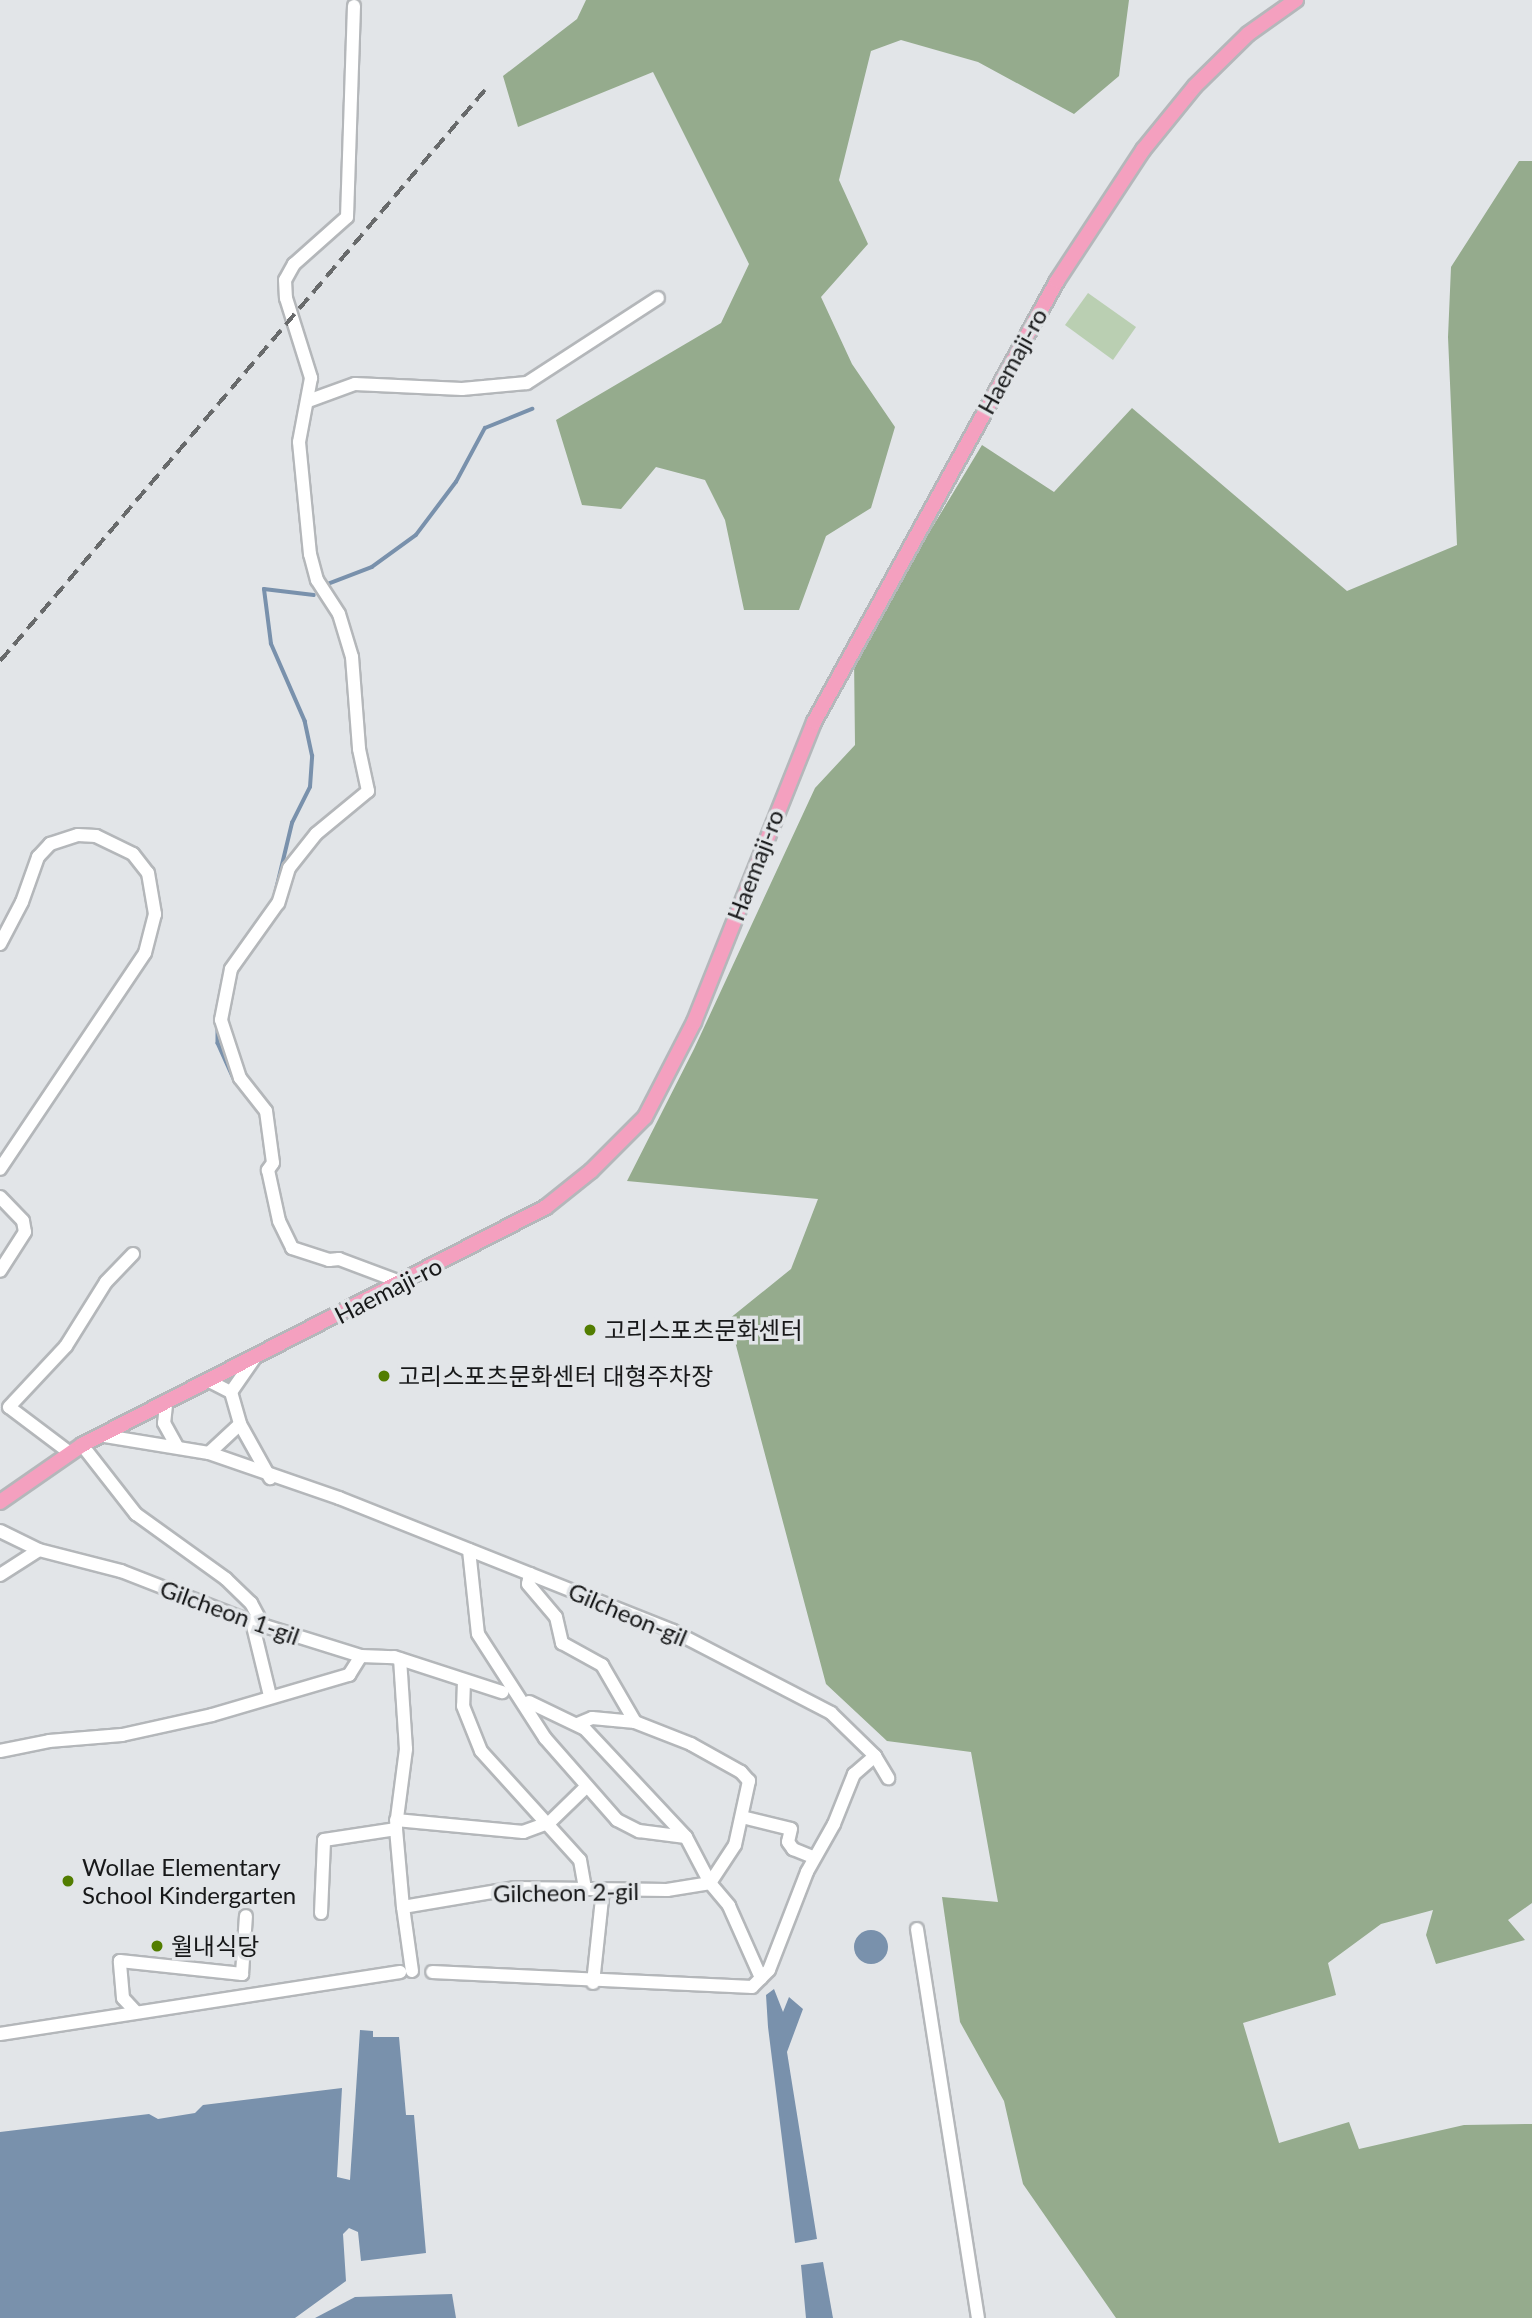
<!DOCTYPE html>
<meta charset="utf-8">
<style>
body{margin:0}
#map{position:relative;width:1532px;height:2318px;overflow:hidden;background:#e2e5e8;font-family:Lato,"Noto Sans KR",sans-serif}
div>[style]{position:absolute}
[style*='--x']{left:calc(var(--x)*1px);top:calc(var(--y)*1px);width:calc(var(--w)*1px);rotate:calc(var(--a)*1deg)}
.green>*{inset:0;background:#bacfb2}
.forest>*{inset:0;background:#95ab8d}
.water>*{inset:0;background:#7991ac}
.round{border-radius:50%}
.stream>*{height:3.5px;margin:-1.75px;padding:0 1.75px;transform-origin:1.75px;border-radius:1.75px;background:#7991ac}
.roads{filter:drop-shadow(2px 0 #b4b7ba) drop-shadow(-2px 0 #b4b7ba) drop-shadow(0 2px #b4b7ba) drop-shadow(0 -2px #b4b7ba)}
.minor>*{height:12px;margin:-6px;padding:0 6px;transform-origin:6px;border-radius:6px;background:#fff}
.major>*{height:14px;margin:-7px;padding:0 7px;transform-origin:7px;border-radius:7px;background:#f4a0bf}
.rail>*{height:3.5px;margin-top:-1.75px;transform-origin:0;background:repeating-linear-gradient(90deg,#686a6b 0 14px,transparent 0 21px)}
.dots>*{width:19px;height:19px;translate:-50% -50%;box-sizing:border-box;border:4px solid #e2e5e8;border-radius:50%}
span{translate:-50% -50%;white-space:nowrap;text-align:center;line-height:1.15;-webkit-text-stroke:7px #e2e5e8;paint-order:stroke}
.street-label{font-size:24px;color:#171819}
.poi-label{font-size:24px;color:#171819}
.left{translate:0 -50%;text-align:left}
</style>
<div id="map">
<div class="green">
<div style="clip-path:polygon(1088px 293px,1136px 327px,1113px 360px,1065px 325px)"></div>
</div>
<div class="forest">
<div style="clip-path:polygon(586px 0,1129px 0,1119px 76px,1074px 114px,978px 62px,901px 40px,871px 51px,839px 180px,868px 244px,821px 297px,852px 364px,895px 427px,871px 508px,826px 536px,799px 610px,744px 610px,725px 520px,705px 480px,656px 467px,621px 509px,582px 505px,556px 420px,721px 323px,749px 264px,653px 72px,518px 127px,503px 76px,577px 19px)"></div>
<div style="clip-path:polygon(1519px 161px,1532px 161px,1532px 1903px,1508px 1920px,1525px 1940px,1436px 1964px,1426px 1935px,1433px 1910px,1381px 1924px,1328px 1963px,1336px 1995px,1243px 2023px,1279px 2143px,1349px 2122px,1359px 2149px,1464px 2125px,1532px 2124px,1532px 2318px,1116px 2318px,1023px 2184px,1004px 2101px,960px 2022px,942px 1897px,998px 1902px,971px 1752px,887px 1741px,826px 1684px,729px 1319px,791px 1269px,818px 1199px,627px 1181px,694px 1049px,815px 788px,855px 745px,854px 657px,982px 445px,1054px 492px,1132px 408px,1347px 591px,1457px 545px,1448px 337px,1451px 267px)"></div>
</div>
<div class="water">
<div class="round" style="left:854px;top:1930px;width:34px;height:34px"></div>
<div style="clip-path:polygon(774px 1989px,783px 2012px,789px 1997px,803px 2009px,787px 2052px,817px 2239px,795px 2243px,768px 2027px,766px 1995px)"></div>
<div style="clip-path:polygon(360px 2030px,373px 2031px,373px 2037px,399px 2037px,406px 2115px,414px 2115px,426px 2253px,361px 2261px,358px 2232px,349px 2228px,343px 2234px,346px 2281px,295px 2318px,0 2318px,0 2132px,149px 2114px,158px 2119px,195px 2113px,203px 2105px,342px 2088px,337px 2177px,350px 2180px)"></div>
<div style="clip-path:polygon(823px 2262px,833px 2318px,806px 2318px,801px 2265px)"></div>
<div style="clip-path:polygon(452px 2294px,456px 2318px,315px 2318px,355px 2297px)"></div>
</div>
<div class="stream">
<div style="--x:328;--y:584;--w:47;--a:-21.1"></div>
<div style="--x:372;--y:567;--w:54;--a:-36"></div>
<div style="--x:416;--y:535;--w:66;--a:-53"></div>
<div style="--x:456;--y:482;--w:61;--a:-61.8"></div>
<div style="--x:485;--y:428;--w:51;--a:-22"></div>
<div style="--x:275;--y:894;--w:73;--a:-76.5"></div>
<div style="--x:292;--y:823;--w:40;--a:-63.4"></div>
<div style="--x:310;--y:787;--w:31;--a:-86"></div>
<div style="--x:312;--y:756;--w:35;--a:-102"></div>
<div style="--x:305;--y:722;--w:85;--a:-113.6"></div>
<div style="--x:271;--y:644;--w:55;--a:-97.3"></div>
<div style="--x:264;--y:589;--w:50;--a:6.8"></div>
<div style="--x:238;--y:949;--w:55;--a:-54.6"></div>
<div style="--x:218;--y:1026;--w:17;--a:90"></div>
<div style="--x:218;--y:1043;--w:42;--a:65.9"></div>
</div>
<div class="roads">
<div class="minor">
<div style="--x:354;--y:6;--w:211;--a:91.9"></div>
<div style="--x:347;--y:217;--w:71;--a:138.4"></div>
<div style="--x:294;--y:264;--w:18;--a:119"></div>
<div style="--x:285;--y:280;--w:18;--a:87"></div>
<div style="--x:286;--y:298;--w:84;--a:72.6"></div>
<div style="--x:311;--y:378;--w:65;--a:100.6"></div>
<div style="--x:299;--y:442;--w:113;--a:84.4"></div>
<div style="--x:310;--y:554;--w:27;--a:75"></div>
<div style="--x:317;--y:580;--w:40;--a:57.1"></div>
<div style="--x:339;--y:614;--w:45;--a:73.2"></div>
<div style="--x:352;--y:657;--w:92;--a:85.6"></div>
<div style="--x:359;--y:749;--w:43;--a:77.9"></div>
<div style="--x:368;--y:791;--w:67;--a:140.4"></div>
<div style="--x:316;--y:834;--w:43;--a:128.5"></div>
<div style="--x:289;--y:868;--w:37;--a:107"></div>
<div style="--x:278;--y:903;--w:81;--a:125.5"></div>
<div style="--x:231;--y:969;--w:52;--a:101.1"></div>
<div style="--x:221;--y:1020;--w:61;--a:71.9"></div>
<div style="--x:240;--y:1078;--w:42;--a:51.8"></div>
<div style="--x:266;--y:1111;--w:52;--a:82.3"></div>
<div style="--x:273;--y:1163;--w:9;--a:126"></div>
<div style="--x:268;--y:1170;--w:52;--a:77.8"></div>
<div style="--x:279;--y:1221;--w:30;--a:64"></div>
<div style="--x:292;--y:1248;--w:39;--a:18"></div>
<div style="--x:329;--y:1260;--w:10;--a:-6"></div>
<div style="--x:339;--y:1259;--w:68;--a:20.6"></div>
<div style="--x:308;--y:401;--w:50;--a:-19.9"></div>
<div style="--x:355;--y:384;--w:107;--a:2.7"></div>
<div style="--x:462;--y:389;--w:65;--a:-5.3"></div>
<div style="--x:527;--y:383;--w:156;--a:-33"></div>
<div style="--x:0;--y:944;--w:47;--a:-62.4"></div>
<div style="--x:22;--y:902;--w:48;--a:-70.4"></div>
<div style="--x:38;--y:857;--w:18;--a:-47"></div>
<div style="--x:50;--y:844;--w:29;--a:-18"></div>
<div style="--x:78;--y:835;--w:18;--a:3"></div>
<div style="--x:96;--y:836;--w:41;--a:25.9"></div>
<div style="--x:133;--y:854;--w:24;--a:52"></div>
<div style="--x:148;--y:873;--w:42;--a:80.3"></div>
<div style="--x:155;--y:914;--w:40;--a:104.4"></div>
<div style="--x:145;--y:953;--w:260;--a:123.9"></div>
<div style="--x:0;--y:1197;--w:33;--a:46"></div>
<div style="--x:23;--y:1221;--w:11;--a:80"></div>
<div style="--x:25;--y:1232;--w:46;--a:122.7"></div>
<div style="--x:211;--y:1382;--w:22;--a:27"></div>
<div style="--x:231;--y:1392;--w:33;--a:74"></div>
<div style="--x:240;--y:1424;--w:62;--a:60.9"></div>
<div style="--x:231;--y:1392;--w:44;--a:-55.2"></div>
<div style="--x:166;--y:1405;--w:18;--a:96"></div>
<div style="--x:164;--y:1423;--w:26;--a:61"></div>
<div style="--x:105;--y:1436;--w:105;--a:9.3"></div>
<div style="--x:209;--y:1453;--w:138;--a:19.1"></div>
<div style="--x:339;--y:1498;--w:360;--a:21.7"></div>
<div style="--x:673;--y:1631;--w:178;--a:27.4"></div>
<div style="--x:831;--y:1713;--w:62;--a:44.3"></div>
<div style="--x:875;--y:1756;--w:28;--a:139"></div>
<div style="--x:854;--y:1774;--w:54;--a:111.8"></div>
<div style="--x:834;--y:1824;--w:55;--a:119.4"></div>
<div style="--x:807;--y:1872;--w:105;--a:111.2"></div>
<div style="--x:769;--y:1970;--w:24;--a:135"></div>
<div style="--x:752;--y:1987;--w:320;--a:-177.3"></div>
<div style="--x:82;--y:1445;--w:88;--a:52"></div>
<div style="--x:136;--y:1514;--w:111;--a:35.8"></div>
<div style="--x:226;--y:1579;--w:35;--a:44"></div>
<div style="--x:251;--y:1603;--w:24;--a:62"></div>
<div style="--x:70;--y:1453;--w:76;--a:-143"></div>
<div style="--x:9;--y:1407;--w:83;--a:-46.9"></div>
<div style="--x:66;--y:1346;--w:75;--a:-58"></div>
<div style="--x:106;--y:1282;--w:39;--a:-46"></div>
<div style="--x:209;--y:1453;--w:42;--a:-43.1"></div>
<div style="--x:0;--y:1531;--w:43;--a:26"></div>
<div style="--x:39;--y:1550;--w:85;--a:14.4"></div>
<div style="--x:121;--y:1571;--w:141;--a:21.3"></div>
<div style="--x:252;--y:1622;--w:114;--a:17.3"></div>
<div style="--x:361;--y:1656;--w:33;--a:2"></div>
<div style="--x:394;--y:1657;--w:114;--a:18"></div>
<div style="--x:469;--y:1550;--w:84;--a:83.9"></div>
<div style="--x:478;--y:1634;--w:124;--a:57.2"></div>
<div style="--x:545;--y:1738;--w:109;--a:48.7"></div>
<div style="--x:617;--y:1820;--w:25;--a:27"></div>
<div style="--x:639;--y:1831;--w:47;--a:7.3"></div>
<div style="--x:530;--y:1574;--w:10;--a:101"></div>
<div style="--x:528;--y:1584;--w:43;--a:49.7"></div>
<div style="--x:556;--y:1617;--w:27;--a:77"></div>
<div style="--x:562;--y:1643;--w:46;--a:28.8"></div>
<div style="--x:602;--y:1665;--w:66;--a:59.9"></div>
<div style="--x:0;--y:1575;--w:46;--a:-32.7"></div>
<div style="--x:252;--y:1622;--w:76;--a:76.3"></div>
<div style="--x:464;--y:1681;--w:25;--a:92"></div>
<div style="--x:463;--y:1706;--w:48;--a:68.2"></div>
<div style="--x:481;--y:1751;--w:147;--a:47.8"></div>
<div style="--x:580;--y:1860;--w:29;--a:80"></div>
<div style="--x:529;--y:1702;--w:62;--a:25.7"></div>
<div style="--x:585;--y:1729;--w:148;--a:46.9"></div>
<div style="--x:686;--y:1837;--w:52;--a:62.4"></div>
<div style="--x:710;--y:1883;--w:30;--a:50"></div>
<div style="--x:729;--y:1906;--w:79;--a:66"></div>
<div style="--x:0;--y:1751;--w:50;--a:-11.5"></div>
<div style="--x:49;--y:1741;--w:73;--a:-4.7"></div>
<div style="--x:122;--y:1735;--w:92;--a:-12.5"></div>
<div style="--x:212;--y:1715;--w:143;--a:-16.3"></div>
<div style="--x:349;--y:1675;--w:22;--a:-58"></div>
<div style="--x:875;--y:1756;--w:26;--a:59"></div>
<div style="--x:742;--y:1817;--w:50;--a:13.8"></div>
<div style="--x:791;--y:1829;--w:13;--a:103"></div>
<div style="--x:788;--y:1842;--w:9;--a:54"></div>
<div style="--x:793;--y:1849;--w:22;--a:22"></div>
<div style="--x:396;--y:1820;--w:128;--a:5.4"></div>
<div style="--x:523;--y:1832;--w:29;--a:-20"></div>
<div style="--x:550;--y:1822;--w:50;--a:-44.2"></div>
<div style="--x:396;--y:1826;--w:78;--a:-82.6"></div>
<div style="--x:406;--y:1749;--w:90;--a:-93.8"></div>
<div style="--x:321;--y:1913;--w:73;--a:-87.6"></div>
<div style="--x:324;--y:1840;--w:73;--a:-8.7"></div>
<div style="--x:396;--y:1829;--w:78;--a:84.9"></div>
<div style="--x:917;--y:1929;--w:394;--a:81.1"></div>
<div style="--x:412;--y:1971;--w:65;--a:-98"></div>
<div style="--x:403;--y:1907;--w:114;--a:-9.6"></div>
<div style="--x:515;--y:1888;--w:152;--a:0.8"></div>
<div style="--x:667;--y:1890;--w:44;--a:-9.2"></div>
<div style="--x:710;--y:1883;--w:45;--a:-56.7"></div>
<div style="--x:735;--y:1845;--w:66;--a:-77.7"></div>
<div style="--x:749;--y:1781;--w:12;--a:-132"></div>
<div style="--x:741;--y:1772;--w:57;--a:-150.8"></div>
<div style="--x:691;--y:1744;--w:60;--a:-158.6"></div>
<div style="--x:635;--y:1722;--w:43;--a:-174.7"></div>
<div style="--x:592;--y:1718;--w:15;--a:157"></div>
<div style="--x:593;--y:1983;--w:94;--a:-83.9"></div>
<div style="--x:136;--y:2012;--w:19;--a:-133"></div>
<div style="--x:123;--y:1998;--w:37;--a:-95"></div>
<div style="--x:120;--y:1961;--w:123;--a:6.1"></div>
<div style="--x:242;--y:1974;--w:58;--a:-86.1"></div>
<div style="--x:0;--y:2034;--w:405;--a:-8.8"></div>
</div>
<div class="major">
<div style="--x:0;--y:1502;--w:100;--a:-34.8"></div>
<div style="--x:82;--y:1445;--w:521;--a:-27.15"></div>
<div style="--x:546;--y:1207;--w:58;--a:-38.7"></div>
<div style="--x:591;--y:1171;--w:76;--a:-45"></div>
<div style="--x:645;--y:1117;--w:107;--a:-62.7"></div>
<div style="--x:694;--y:1022;--w:323;--a:-68.2"></div>
<div style="--x:814;--y:722;--w:504;--a:-61.14"></div>
<div style="--x:1057;--y:281;--w:157;--a:-56.7"></div>
<div style="--x:1143;--y:150;--w:82;--a:-50.9"></div>
<div style="--x:1195;--y:86;--w:74;--a:-44.5"></div>
<div style="--x:1248;--y:34;--w:59;--a:-35.3"></div>
</div>
</div>
<div class="rail">
<div style="--x:0;--y:661;--w:756;--a:-49.67"></div>
</div>
<div class="dots">
<div style="left:590px;top:1330px;background:#527d00"></div>
<div style="left:384px;top:1376px;background:#527d00"></div>
<div style="left:68px;top:1881px;background:#527d00"></div>
<div style="left:157px;top:1946px;background:#527d00"></div>
</div>
<div class="street-label">
<span style="left:1012px;top:361px;rotate:-61deg">Haemaji-ro</span>
<span style="left:755px;top:865px;rotate:-69deg">Haemaji-ro</span>
<span style="left:388px;top:1290px;rotate:-27deg">Haemaji-ro</span>
<span style="left:230px;top:1612px;rotate:20deg">Gilcheon 1-gil</span>
<span style="left:628px;top:1614px;rotate:23deg">Gilcheon-gil</span>
<span style="left:566px;top:1892px;rotate:-1deg">Gilcheon 2-gil</span>
</div>
<div class="poi-label">
<span class="left" style="left:604px;top:1330px">고리스포츠문화센터</span>
<span class="left" style="left:398px;top:1376px">고리스포츠문화센터 대형주차장</span>
<span class="left" style="left:82px;top:1881px">Wollae Elementary<br>School Kindergarten</span>
<span class="left" style="left:171px;top:1946px">월내식당</span>
</div>
</div>
